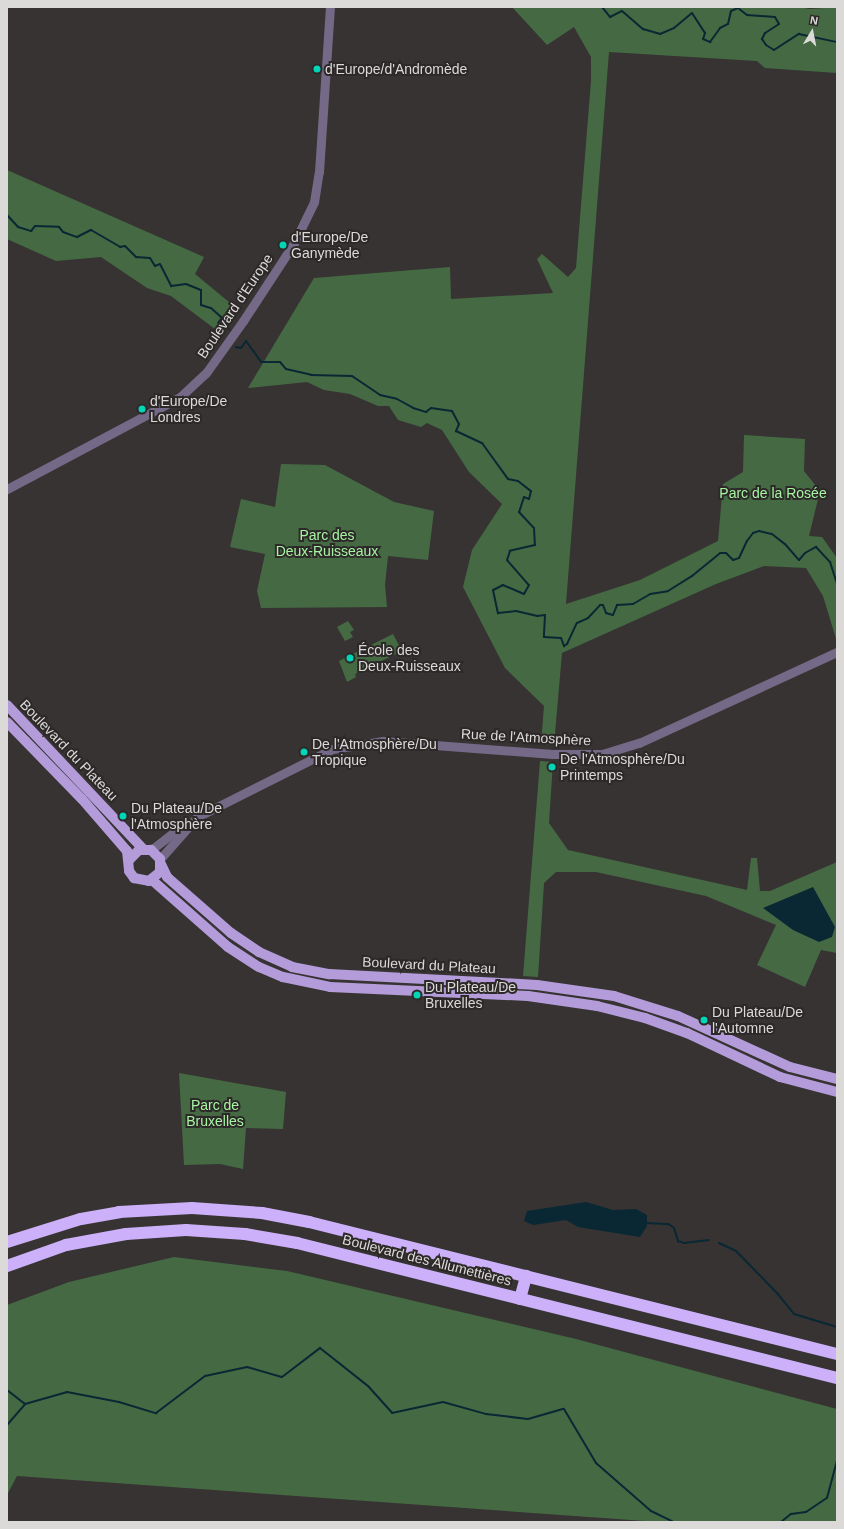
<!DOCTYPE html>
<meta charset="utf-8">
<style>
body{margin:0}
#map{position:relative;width:844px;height:1529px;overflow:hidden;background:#363332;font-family:Arial,sans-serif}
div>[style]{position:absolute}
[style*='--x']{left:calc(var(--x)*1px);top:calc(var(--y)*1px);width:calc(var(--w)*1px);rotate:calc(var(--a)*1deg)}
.green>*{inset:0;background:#456a43}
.water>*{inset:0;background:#092834}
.stream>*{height:2px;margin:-1px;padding:0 1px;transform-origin:1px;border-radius:1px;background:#092834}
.minor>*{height:9px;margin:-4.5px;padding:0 4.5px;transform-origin:4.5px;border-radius:4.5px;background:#746987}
.major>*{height:10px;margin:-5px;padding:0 5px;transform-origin:5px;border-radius:5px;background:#b39cd9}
.highway>*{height:12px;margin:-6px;padding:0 6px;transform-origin:6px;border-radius:6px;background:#ccb0f9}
.dots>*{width:11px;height:11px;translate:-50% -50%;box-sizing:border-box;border:2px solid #2c2928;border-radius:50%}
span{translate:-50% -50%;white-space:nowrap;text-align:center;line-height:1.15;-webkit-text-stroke:4px #2c2928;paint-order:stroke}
.poi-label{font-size:14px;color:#dcd9d9}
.left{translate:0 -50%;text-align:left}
.street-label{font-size:14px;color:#dcd9d9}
.park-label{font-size:14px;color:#a6f5a2}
.frame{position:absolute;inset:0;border:8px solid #dcd9d9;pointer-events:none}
.north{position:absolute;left:792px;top:12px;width:40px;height:40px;-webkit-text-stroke:3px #2c2928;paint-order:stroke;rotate:10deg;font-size:11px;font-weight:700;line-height:16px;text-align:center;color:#dcd9d9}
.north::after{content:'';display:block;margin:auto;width:14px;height:18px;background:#dcd9d9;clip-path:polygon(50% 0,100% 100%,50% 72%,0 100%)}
</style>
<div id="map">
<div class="green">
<div style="clip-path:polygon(512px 7px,799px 7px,810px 9px,837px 7px,837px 73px,765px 68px,757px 61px,609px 52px,566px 604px,640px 580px,718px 541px,723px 484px,743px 472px,744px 435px,805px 439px,804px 471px,820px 491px,809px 536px,822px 537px,837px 558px,837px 642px,823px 596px,806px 568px,764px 566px,716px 584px,562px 653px,554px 745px,541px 744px,544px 706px,505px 668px,463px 587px,472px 550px,502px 504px,469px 472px,442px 430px,427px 423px,421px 427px,398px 420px,389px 406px,378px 406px,350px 394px,324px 390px,307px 382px,248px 388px,314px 278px,450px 267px,451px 299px,553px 293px,537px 259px,542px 254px,568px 277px,576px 268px,591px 81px,591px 57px,574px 27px,547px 45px)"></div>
<div style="clip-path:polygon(7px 170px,204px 257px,195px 274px,235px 307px,219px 332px,171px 296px,147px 288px,101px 257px,56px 261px,7px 239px)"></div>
<div style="clip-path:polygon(281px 464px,325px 465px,394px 502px,434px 511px,428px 560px,388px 556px,385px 585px,387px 607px,261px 608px,257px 591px,265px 554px,230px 547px,241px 499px,275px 507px)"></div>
<div style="clip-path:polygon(348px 621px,354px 630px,350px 632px,353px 637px,345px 641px,337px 627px)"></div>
<div style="clip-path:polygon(393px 634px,402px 651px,355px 674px,356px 677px,347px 682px,339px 661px)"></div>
<div style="clip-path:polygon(540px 761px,553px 762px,549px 823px,568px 850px,747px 890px,751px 858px,757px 858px,760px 891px,770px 891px,837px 862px,837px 953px,821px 950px,805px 987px,757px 965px,776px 925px,706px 896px,596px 872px,556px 872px,544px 883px,538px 977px,523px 976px)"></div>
<div style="clip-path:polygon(179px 1073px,286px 1092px,283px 1129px,246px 1128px,243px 1169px,220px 1164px,184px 1165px)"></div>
<div style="clip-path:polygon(174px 1257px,287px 1271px,576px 1339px,837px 1409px,837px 1522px,659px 1522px,17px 1476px,7px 1495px,7px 1305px,69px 1282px)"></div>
</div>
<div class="water">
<div style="clip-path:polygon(813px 887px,835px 927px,832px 937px,819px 942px,793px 930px,763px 908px)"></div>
<div style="clip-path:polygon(586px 1202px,613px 1210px,636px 1209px,647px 1215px,647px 1226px,640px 1237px,578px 1227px,566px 1220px,533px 1225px,524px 1221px,527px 1211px)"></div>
</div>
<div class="stream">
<div style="--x:602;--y:7;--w:13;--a:51"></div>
<div style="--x:610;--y:17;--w:13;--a:-27"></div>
<div style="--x:622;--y:11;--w:28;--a:41"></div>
<div style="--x:643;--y:29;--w:18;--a:16"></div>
<div style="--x:660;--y:34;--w:15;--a:-23"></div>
<div style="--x:674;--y:28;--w:23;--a:-40"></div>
<div style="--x:692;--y:13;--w:24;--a:57"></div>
<div style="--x:705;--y:33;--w:6;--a:108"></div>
<div style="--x:703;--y:39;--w:8;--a:23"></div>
<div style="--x:710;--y:42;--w:17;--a:-54"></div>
<div style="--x:720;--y:28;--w:9;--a:-27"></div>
<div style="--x:728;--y:24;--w:13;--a:-77"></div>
<div style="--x:731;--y:11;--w:8;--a:-23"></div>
<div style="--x:738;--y:8;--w:11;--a:38"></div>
<div style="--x:747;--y:15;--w:28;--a:4"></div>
<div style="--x:775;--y:17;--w:8;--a:60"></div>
<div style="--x:779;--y:24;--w:17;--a:147"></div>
<div style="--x:765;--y:33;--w:7;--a:117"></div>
<div style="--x:762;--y:39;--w:7;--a:56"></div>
<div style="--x:766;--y:45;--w:9;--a:32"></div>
<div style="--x:774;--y:50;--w:30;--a:-33"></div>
<div style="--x:799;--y:34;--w:39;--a:12"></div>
<div style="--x:7;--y:215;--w:16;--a:47"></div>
<div style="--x:18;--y:227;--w:14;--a:17"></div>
<div style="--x:31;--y:231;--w:6;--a:-51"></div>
<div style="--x:35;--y:226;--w:24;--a:2"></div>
<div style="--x:59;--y:227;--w:6;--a:51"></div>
<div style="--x:63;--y:232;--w:15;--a:20"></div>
<div style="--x:77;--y:237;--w:16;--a:-27"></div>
<div style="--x:91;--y:230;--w:34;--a:30"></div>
<div style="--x:120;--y:247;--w:5;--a:-11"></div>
<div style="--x:125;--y:246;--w:16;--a:45"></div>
<div style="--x:136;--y:257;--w:14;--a:4"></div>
<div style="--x:150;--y:258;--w:9;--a:58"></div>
<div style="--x:155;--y:266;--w:5;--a:-22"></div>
<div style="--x:160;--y:264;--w:25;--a:63"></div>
<div style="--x:171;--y:286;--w:15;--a:-8"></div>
<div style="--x:186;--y:284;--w:16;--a:22"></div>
<div style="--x:201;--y:290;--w:15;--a:90"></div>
<div style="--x:201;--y:305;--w:10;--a:17"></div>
<div style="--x:211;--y:308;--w:15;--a:42"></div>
<div style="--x:222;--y:318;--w:6;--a:129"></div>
<div style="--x:236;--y:347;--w:5;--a:11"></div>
<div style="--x:241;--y:348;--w:9;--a:-54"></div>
<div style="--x:246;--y:341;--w:26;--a:54"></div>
<div style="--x:261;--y:362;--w:19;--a:0"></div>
<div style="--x:280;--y:362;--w:9;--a:49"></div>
<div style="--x:286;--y:369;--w:26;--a:13"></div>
<div style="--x:311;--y:375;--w:41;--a:1.4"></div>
<div style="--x:352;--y:376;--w:34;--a:34"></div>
<div style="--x:380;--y:395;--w:17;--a:13"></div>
<div style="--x:397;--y:399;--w:18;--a:29"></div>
<div style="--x:413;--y:408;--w:14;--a:17"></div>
<div style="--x:426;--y:412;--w:6;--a:-39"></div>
<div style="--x:431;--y:408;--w:21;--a:8"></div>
<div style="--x:452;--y:411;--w:15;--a:62"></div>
<div style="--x:459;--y:424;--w:8;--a:113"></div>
<div style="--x:456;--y:431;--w:29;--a:25"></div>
<div style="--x:482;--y:443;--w:44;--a:54.2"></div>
<div style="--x:508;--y:479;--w:10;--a:11"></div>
<div style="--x:518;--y:481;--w:16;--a:38"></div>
<div style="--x:531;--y:491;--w:8;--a:104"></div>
<div style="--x:529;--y:499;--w:5;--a:-158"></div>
<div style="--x:524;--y:497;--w:16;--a:108"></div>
<div style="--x:519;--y:512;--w:22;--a:47"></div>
<div style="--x:534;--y:528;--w:17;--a:87"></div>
<div style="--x:535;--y:545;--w:26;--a:167"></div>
<div style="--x:510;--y:551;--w:9;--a:108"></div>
<div style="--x:507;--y:560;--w:33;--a:49"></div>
<div style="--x:529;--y:585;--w:10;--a:119"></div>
<div style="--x:524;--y:594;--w:23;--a:-157"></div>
<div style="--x:503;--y:585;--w:11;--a:153"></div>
<div style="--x:493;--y:590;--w:24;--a:78"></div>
<div style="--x:498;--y:613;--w:18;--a:-6"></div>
<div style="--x:516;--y:611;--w:22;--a:13"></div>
<div style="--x:537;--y:616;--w:8;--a:-7"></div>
<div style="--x:545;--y:615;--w:22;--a:93"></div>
<div style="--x:544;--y:637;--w:17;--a:3"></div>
<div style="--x:561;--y:638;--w:9;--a:69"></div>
<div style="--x:564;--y:646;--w:4;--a:-34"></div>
<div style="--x:567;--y:644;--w:23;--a:-65"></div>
<div style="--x:577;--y:623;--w:12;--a:-24"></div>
<div style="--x:588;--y:618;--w:18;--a:-47"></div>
<div style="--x:600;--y:605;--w:3;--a:0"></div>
<div style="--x:603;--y:605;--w:9;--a:69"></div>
<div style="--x:606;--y:613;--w:7;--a:16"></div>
<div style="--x:613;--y:615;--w:11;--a:-68"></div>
<div style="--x:617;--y:605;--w:16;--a:-4"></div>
<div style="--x:633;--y:604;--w:20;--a:-30"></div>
<div style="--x:650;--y:594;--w:18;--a:-9"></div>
<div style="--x:668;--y:591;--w:28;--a:-32"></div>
<div style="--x:692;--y:576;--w:36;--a:-39"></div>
<div style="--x:720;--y:553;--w:6;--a:0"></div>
<div style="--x:726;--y:553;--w:10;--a:45"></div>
<div style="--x:733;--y:560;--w:6;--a:-18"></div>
<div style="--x:739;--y:558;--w:19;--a:-65"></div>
<div style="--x:747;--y:541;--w:10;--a:-53"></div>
<div style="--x:753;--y:533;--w:6;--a:-18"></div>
<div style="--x:759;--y:531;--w:13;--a:13"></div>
<div style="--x:772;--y:534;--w:16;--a:38"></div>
<div style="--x:785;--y:544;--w:21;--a:49"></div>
<div style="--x:799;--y:560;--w:9;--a:-49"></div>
<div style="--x:805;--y:553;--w:13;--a:-29"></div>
<div style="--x:816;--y:547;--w:21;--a:47"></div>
<div style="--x:830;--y:562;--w:22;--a:72"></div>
<div style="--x:647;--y:1223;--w:22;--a:3"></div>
<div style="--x:669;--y:1224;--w:6;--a:39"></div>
<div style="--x:674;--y:1228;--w:14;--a:73"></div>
<div style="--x:678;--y:1241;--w:6;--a:18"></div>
<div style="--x:684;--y:1243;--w:25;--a:-7"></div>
<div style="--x:719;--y:1243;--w:19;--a:25"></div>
<div style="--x:736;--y:1251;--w:59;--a:45.7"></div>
<div style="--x:777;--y:1293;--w:27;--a:51"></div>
<div style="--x:794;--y:1314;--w:45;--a:16.8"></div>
<div style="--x:7;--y:1390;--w:23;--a:38"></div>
<div style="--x:25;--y:1404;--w:44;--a:-15.9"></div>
<div style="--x:67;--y:1392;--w:53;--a:10.9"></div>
<div style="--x:119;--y:1402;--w:39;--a:17"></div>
<div style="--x:156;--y:1413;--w:61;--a:-37.1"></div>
<div style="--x:205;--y:1376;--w:43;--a:-12.1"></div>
<div style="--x:247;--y:1367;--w:36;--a:16"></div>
<div style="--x:282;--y:1377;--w:48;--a:-37.3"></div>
<div style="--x:320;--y:1348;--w:61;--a:38.4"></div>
<div style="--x:368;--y:1386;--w:36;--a:48"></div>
<div style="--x:392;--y:1413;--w:52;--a:-12.2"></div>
<div style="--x:443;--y:1402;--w:45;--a:15.6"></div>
<div style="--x:486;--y:1414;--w:42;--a:6.8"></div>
<div style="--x:528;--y:1419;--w:37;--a:-16"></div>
<div style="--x:564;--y:1409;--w:63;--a:59.3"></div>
<div style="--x:596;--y:1463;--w:73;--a:41.1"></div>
<div style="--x:651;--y:1511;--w:25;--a:26"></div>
<div style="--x:7;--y:1425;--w:28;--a:-49"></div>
<div style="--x:781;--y:1522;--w:13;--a:-39"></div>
<div style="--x:791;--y:1514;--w:15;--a:-8"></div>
<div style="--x:806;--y:1512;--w:25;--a:-34"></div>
<div style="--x:827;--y:1498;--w:39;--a:-75"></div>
</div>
<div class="minor">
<div style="--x:7;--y:489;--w:196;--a:-28"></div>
<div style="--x:180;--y:397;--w:35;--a:-43"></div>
<div style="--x:206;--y:373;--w:64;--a:-54.6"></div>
<div style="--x:243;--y:321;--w:93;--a:-56.8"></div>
<div style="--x:294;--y:243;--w:46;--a:-64"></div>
<div style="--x:314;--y:202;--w:30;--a:-81"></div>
<div style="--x:319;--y:172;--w:165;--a:-86.2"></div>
<div style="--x:151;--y:850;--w:39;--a:-38"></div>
<div style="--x:160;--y:859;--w:56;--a:-48.6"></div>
<div style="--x:197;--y:817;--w:151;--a:-26.7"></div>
<div style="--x:332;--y:749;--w:52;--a:-8.9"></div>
<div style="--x:383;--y:741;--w:170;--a:4.4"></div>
<div style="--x:553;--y:754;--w:49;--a:0"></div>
<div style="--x:602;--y:754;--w:39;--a:-17"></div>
<div style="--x:639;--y:743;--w:218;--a:-24.7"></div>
</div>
<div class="major">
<div style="--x:7;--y:705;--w:198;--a:46.6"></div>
<div style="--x:7;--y:722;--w:107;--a:45.8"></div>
<div style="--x:82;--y:799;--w:69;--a:49.1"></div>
<div style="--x:127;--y:851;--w:20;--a:84"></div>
<div style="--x:129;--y:871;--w:9;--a:54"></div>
<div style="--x:134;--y:878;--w:15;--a:11"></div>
<div style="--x:149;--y:881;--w:14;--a:-39"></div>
<div style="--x:160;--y:872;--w:13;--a:-90"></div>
<div style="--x:160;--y:859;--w:13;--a:-135"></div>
<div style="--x:151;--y:850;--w:12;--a:180"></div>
<div style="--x:139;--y:850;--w:14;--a:135"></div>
<div style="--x:161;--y:864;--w:14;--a:65"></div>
<div style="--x:167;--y:877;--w:85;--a:41.2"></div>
<div style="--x:231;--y:933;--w:34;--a:34"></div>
<div style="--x:259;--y:952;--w:36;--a:24"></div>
<div style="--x:292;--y:967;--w:38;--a:11"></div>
<div style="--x:329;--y:974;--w:208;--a:3"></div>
<div style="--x:537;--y:985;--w:78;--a:8.1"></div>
<div style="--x:614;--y:996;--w:67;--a:17.4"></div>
<div style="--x:678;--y:1016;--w:123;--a:24.5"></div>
<div style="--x:790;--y:1067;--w:49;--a:14.3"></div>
<div style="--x:152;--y:880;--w:101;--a:41.4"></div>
<div style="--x:228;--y:947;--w:37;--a:33"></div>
<div style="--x:259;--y:967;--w:26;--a:23"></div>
<div style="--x:283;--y:977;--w:48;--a:12"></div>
<div style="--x:330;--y:987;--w:198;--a:2.6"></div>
<div style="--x:528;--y:996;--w:70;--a:8.2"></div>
<div style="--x:597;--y:1006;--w:49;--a:14"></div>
<div style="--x:645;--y:1018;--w:45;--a:19.7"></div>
<div style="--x:687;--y:1033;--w:103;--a:25.3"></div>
<div style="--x:780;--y:1077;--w:59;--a:14.7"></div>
</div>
<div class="highway">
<div style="--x:7;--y:1242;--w:77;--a:-17.3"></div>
<div style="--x:81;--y:1219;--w:39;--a:-10"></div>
<div style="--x:119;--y:1212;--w:73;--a:-3.1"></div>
<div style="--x:192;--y:1208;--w:70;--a:4.1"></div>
<div style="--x:262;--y:1213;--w:48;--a:10.8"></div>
<div style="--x:309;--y:1222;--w:544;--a:14.04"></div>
<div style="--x:7;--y:1266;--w:63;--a:-19.6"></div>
<div style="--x:66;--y:1245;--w:61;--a:-10.4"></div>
<div style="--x:126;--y:1234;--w:60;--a:-3.8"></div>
<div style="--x:186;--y:1230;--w:59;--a:3.9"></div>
<div style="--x:245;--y:1234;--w:53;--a:9.8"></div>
<div style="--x:297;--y:1243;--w:557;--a:14.04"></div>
<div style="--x:520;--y:1299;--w:24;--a:-75"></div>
</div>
<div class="dots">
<div style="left:317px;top:69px;background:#00d5b7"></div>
<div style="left:283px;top:245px;background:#00d5b7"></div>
<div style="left:142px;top:409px;background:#00d5b7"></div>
<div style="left:350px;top:658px;background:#00d5b7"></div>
<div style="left:304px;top:752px;background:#00d5b7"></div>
<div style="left:552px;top:767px;background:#00d5b7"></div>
<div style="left:123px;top:816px;background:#00d5b7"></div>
<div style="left:417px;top:995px;background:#00d5b7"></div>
<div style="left:704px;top:1020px;background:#00d5b7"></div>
</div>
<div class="poi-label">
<span class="left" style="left:325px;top:69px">d'Europe/d'Andromède</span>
<span class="left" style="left:291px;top:245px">d'Europe/De<br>Ganymède</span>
<span class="left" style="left:150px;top:409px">d'Europe/De<br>Londres</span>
<span class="left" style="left:358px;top:658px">École des<br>Deux-Ruisseaux</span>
<span class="left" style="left:312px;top:752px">De l'Atmosphère/Du<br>Tropique</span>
<span class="left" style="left:560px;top:767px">De l'Atmosphère/Du<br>Printemps</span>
<span class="left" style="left:131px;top:816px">Du Plateau/De<br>l'Atmosphère</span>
<span class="left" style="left:425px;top:995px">Du Plateau/De<br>Bruxelles</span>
<span class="left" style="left:712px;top:1020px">Du Plateau/De<br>l'Automne</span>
</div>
<div class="street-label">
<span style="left:235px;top:306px;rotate:-56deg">Boulevard d'Europe</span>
<span style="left:526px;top:737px;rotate:3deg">Rue de l'Atmosphère</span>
<span style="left:69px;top:750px;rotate:46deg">Boulevard du Plateau</span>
<span style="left:429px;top:965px;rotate:3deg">Boulevard du Plateau</span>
<span style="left:427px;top:1260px;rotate:14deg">Boulevard des Allumettières</span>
</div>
<div class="park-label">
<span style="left:773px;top:493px">Parc de la Rosée</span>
<span style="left:327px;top:543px">Parc des<br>Deux-Ruisseaux</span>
<span style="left:215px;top:1113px">Parc de<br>Bruxelles</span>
</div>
<div class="frame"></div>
<div class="north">N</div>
</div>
